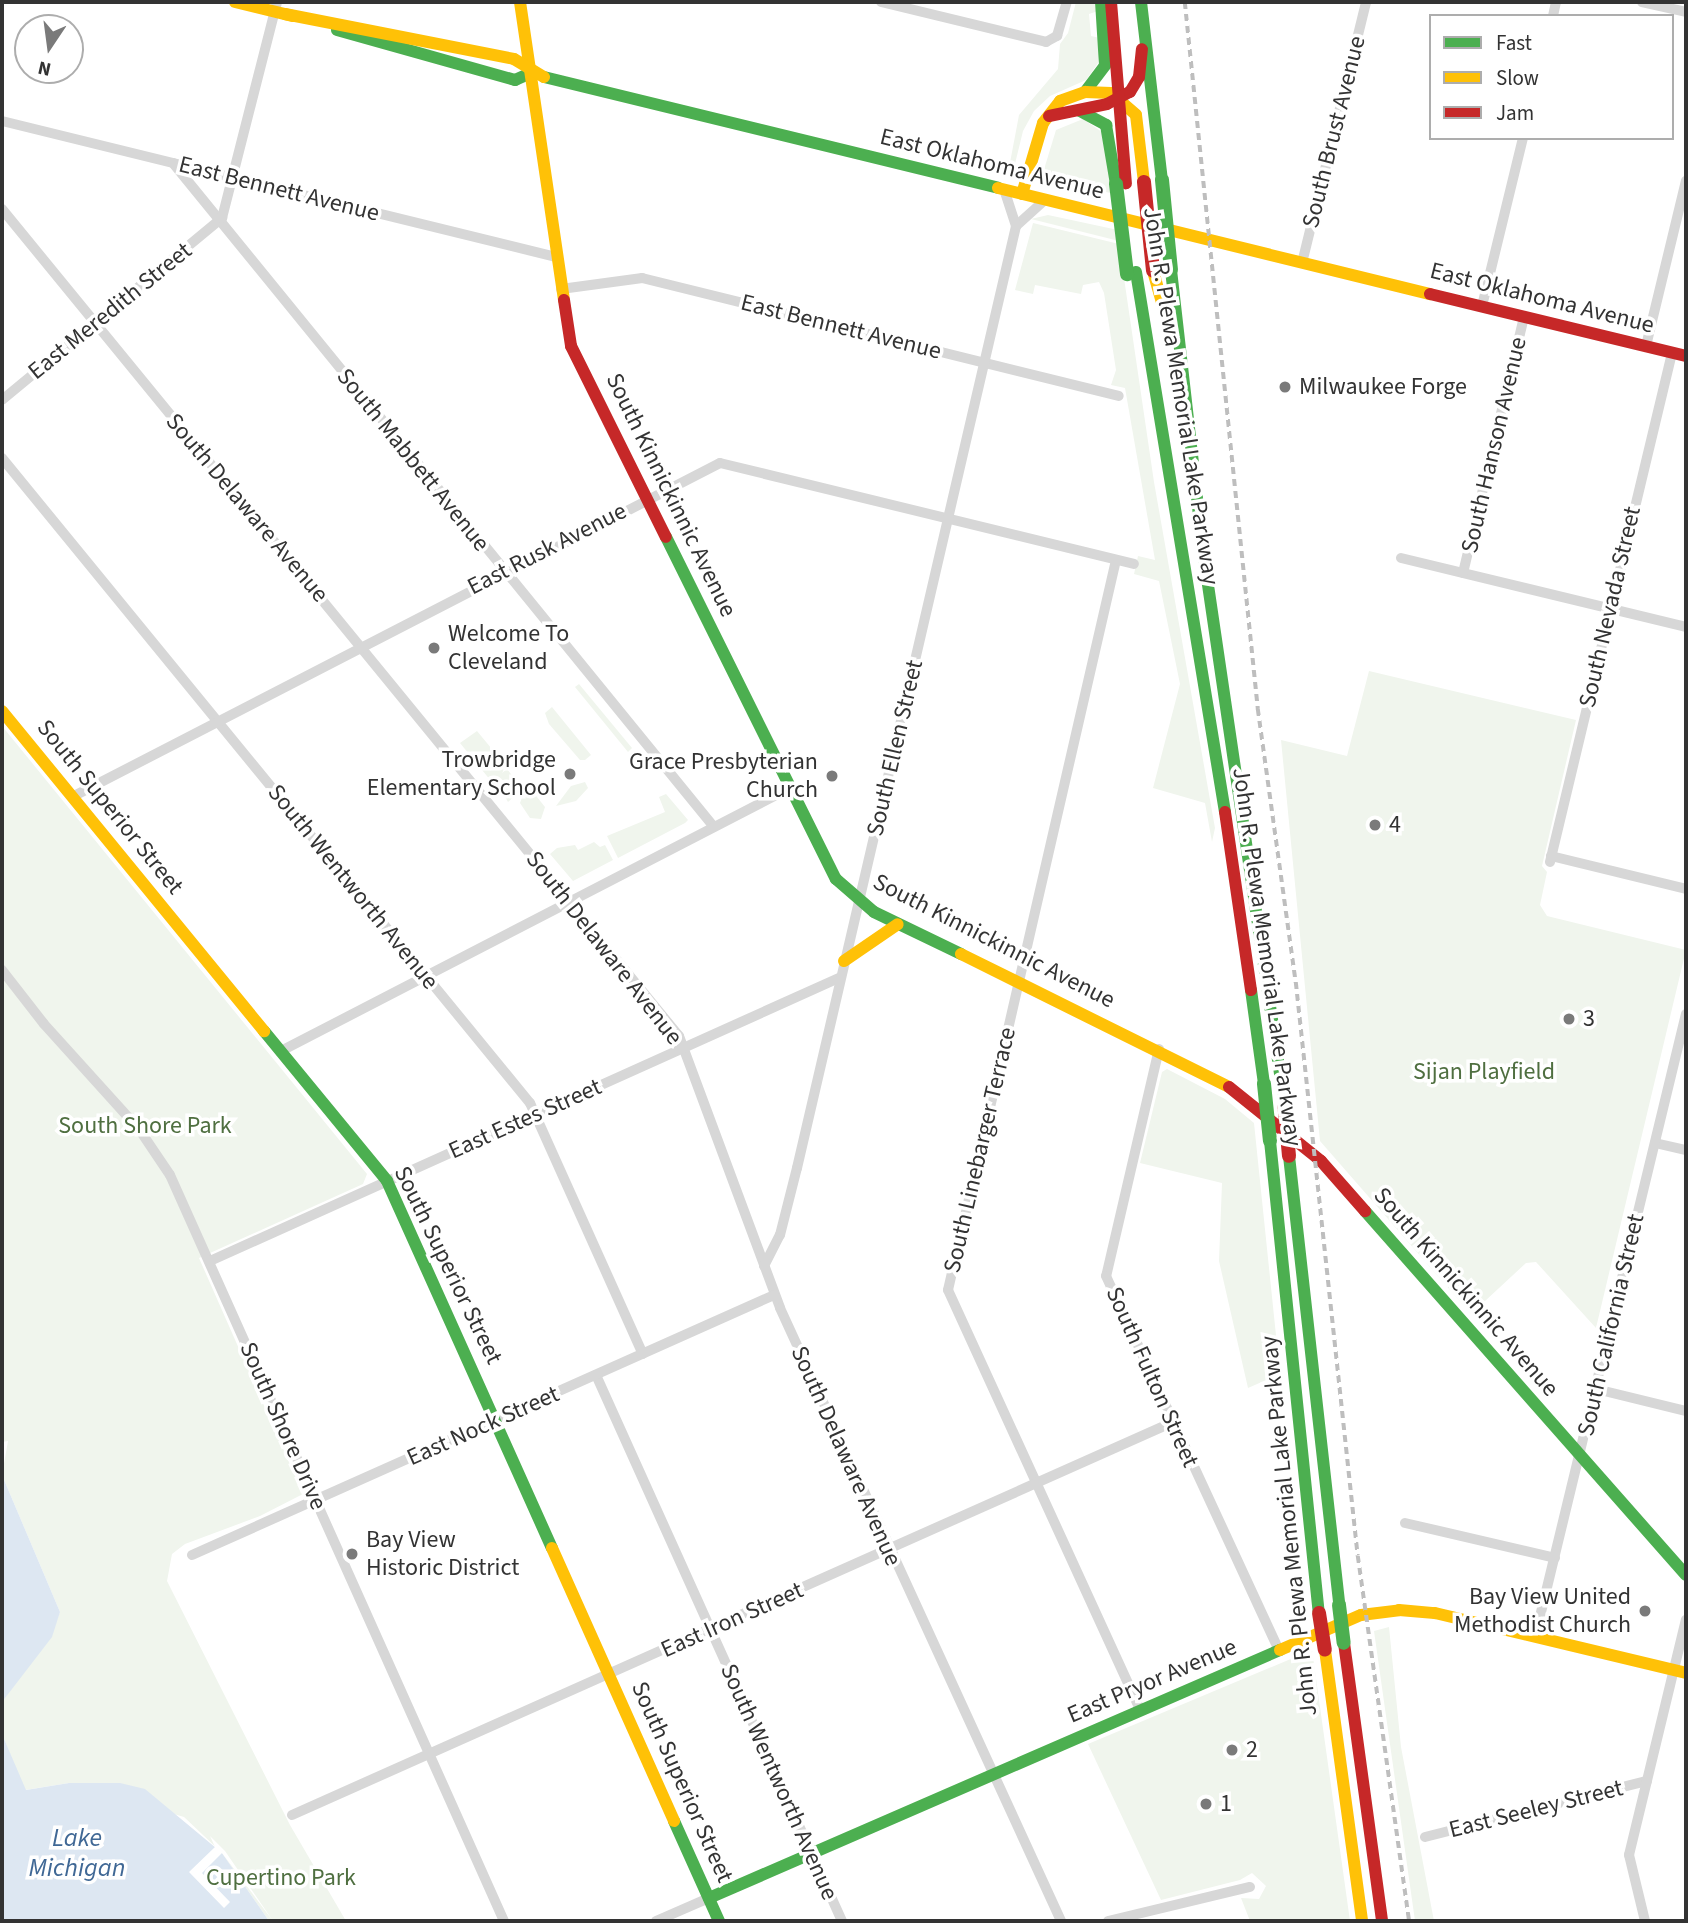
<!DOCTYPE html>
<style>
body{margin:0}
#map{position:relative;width:1688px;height:1923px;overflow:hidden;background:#fff;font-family:"Source Sans 3",sans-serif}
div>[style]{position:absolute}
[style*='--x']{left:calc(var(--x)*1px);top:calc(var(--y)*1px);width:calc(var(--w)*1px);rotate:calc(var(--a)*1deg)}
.green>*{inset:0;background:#f0f5ed}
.water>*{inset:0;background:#dde7f2}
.pier>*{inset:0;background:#fff}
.street>*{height:10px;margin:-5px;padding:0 5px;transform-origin:5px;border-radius:5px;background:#d7d7d7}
.fast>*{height:12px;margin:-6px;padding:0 6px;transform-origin:6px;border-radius:6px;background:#4caf50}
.slow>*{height:12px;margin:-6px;padding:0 6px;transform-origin:6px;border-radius:6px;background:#ffc107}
.jam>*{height:12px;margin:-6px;padding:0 6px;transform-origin:6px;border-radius:6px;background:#c62828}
.rail>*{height:3.5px;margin-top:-1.75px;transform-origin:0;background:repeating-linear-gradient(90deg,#bebebe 0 7px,transparent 0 12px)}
.fast-bridge>*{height:14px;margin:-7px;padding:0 7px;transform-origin:7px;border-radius:7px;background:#4caf50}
.jam-bridge>*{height:14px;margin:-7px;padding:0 7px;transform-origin:7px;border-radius:7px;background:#c62828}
.dots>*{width:19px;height:19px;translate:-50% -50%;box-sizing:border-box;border:4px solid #fff;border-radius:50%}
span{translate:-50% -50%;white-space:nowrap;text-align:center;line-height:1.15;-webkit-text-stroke:7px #fff;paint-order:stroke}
.street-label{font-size:24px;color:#333}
.poi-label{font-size:24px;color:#333}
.left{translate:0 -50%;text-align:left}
.right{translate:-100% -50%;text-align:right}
.park-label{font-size:24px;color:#4f6f40}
.water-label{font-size:26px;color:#406895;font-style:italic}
.frame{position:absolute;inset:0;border:4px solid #333;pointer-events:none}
.legend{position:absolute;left:1429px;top:14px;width:245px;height:126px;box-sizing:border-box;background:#fff;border:2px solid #adadad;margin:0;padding:9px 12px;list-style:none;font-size:21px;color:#333}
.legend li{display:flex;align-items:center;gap:14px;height:35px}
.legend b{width:35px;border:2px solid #adadad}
.north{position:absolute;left:14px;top:14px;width:70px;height:70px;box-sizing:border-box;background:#fff;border:2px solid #adadad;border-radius:50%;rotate:193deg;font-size:19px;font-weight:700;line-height:28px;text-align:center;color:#333}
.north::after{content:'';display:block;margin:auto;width:24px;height:32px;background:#7a7a7a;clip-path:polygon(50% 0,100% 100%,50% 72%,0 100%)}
</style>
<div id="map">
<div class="green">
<div style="clip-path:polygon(1076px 2px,1097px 2px,1098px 11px,1089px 14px,1091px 36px,1100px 38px,1098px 63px,1086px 80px,1050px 96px,1034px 111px,1023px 131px,1014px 168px,1009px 168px,1019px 115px,1058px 69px,1060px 44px,1068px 33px)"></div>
<div style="clip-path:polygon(1083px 119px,1102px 132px,1114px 194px,1042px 176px,1056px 130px)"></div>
<div style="clip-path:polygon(1048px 215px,1118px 230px,1119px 241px,1031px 219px)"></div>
<div style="clip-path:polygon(1033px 223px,1119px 244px,1154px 482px,1215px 828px,1212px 842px,1205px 803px,1153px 788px,1180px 684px,1159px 581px,1134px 574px,1138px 556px,1155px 560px,1125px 388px,1111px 385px,1116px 370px,1104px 293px,1099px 282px,1083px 285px,1081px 294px,1035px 285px,1033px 294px,1015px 290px)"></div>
<div style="clip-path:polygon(1369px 671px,1576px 720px,1542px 866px,1547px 872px,1540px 905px,1547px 916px,1686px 950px,1596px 1328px,1536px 1262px,1526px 1263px,1471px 1314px,1320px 1141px,1281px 740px,1347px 756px)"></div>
<div style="clip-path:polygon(579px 684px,632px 748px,628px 752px,575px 687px)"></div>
<div style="clip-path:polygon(552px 707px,591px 755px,585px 760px,580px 760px,549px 724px,545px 713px)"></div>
<div style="clip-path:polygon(2px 726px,367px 1174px,363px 1184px,199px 1258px,303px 1494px,260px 1516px,185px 1544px,172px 1554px,167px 1581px,290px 1825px,346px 1921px,269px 1921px,222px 1853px,184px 1817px,69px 1783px,25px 1790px,2px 1734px,2px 1702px,53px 1630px,60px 1612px,2px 1475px,8px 1441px,2px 1442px)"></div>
<div style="clip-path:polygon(477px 731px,506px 766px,502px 773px,507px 769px,518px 783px,522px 780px,518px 793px,508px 802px,495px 779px,491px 781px,460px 743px)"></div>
<div style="clip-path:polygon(585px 782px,588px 788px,576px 801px,556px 806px,571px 786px)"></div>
<div style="clip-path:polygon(533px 792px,545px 807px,541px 819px,530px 818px,520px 803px,523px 795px)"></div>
<div style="clip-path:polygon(666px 794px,688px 820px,685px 823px,618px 858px,607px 836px,665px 812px,659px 797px)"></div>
<div style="clip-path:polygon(594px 842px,600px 847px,605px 845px,613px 860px,573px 881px,550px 854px,557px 848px,575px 845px,578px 850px)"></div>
<div style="clip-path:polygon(1167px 1069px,1225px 1099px,1254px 1123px,1280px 1374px,1248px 1388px,1219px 1261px,1222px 1183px,1140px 1163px,1162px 1072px)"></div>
<div style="clip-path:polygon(1389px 1627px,1401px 1747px,1434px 1921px,1415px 1921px,1374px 1631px)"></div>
<div style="clip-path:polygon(1312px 1650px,1350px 1921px,1250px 1921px,1241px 1898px,1259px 1899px,1266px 1886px,1252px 1873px,1240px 1880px,1161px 1900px,1088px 1744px)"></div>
</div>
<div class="water">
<div style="clip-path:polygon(2px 1475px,60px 1612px,52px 1637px,2px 1702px)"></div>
<div style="clip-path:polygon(2px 1734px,26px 1790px,69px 1783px,120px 1783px,145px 1789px,222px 1853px,269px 1921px,2px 1921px)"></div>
</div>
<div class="pier">
<div style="clip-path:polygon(210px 1836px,225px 1851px,273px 1921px,222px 1853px,202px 1873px,230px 1902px,224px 1908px,189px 1872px,215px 1847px)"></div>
</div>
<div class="street">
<div style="--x:881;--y:2;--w:170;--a:13.6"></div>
<div style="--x:1046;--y:42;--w:13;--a:-29"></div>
<div style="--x:1057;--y:36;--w:35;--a:-74"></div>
<div style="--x:1642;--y:2;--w:45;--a:12.8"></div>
<div style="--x:1553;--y:16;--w:14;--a:-78"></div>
<div style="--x:2;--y:121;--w:570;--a:13.79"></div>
<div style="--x:173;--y:163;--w:856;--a:50.83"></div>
<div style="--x:2;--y:209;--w:1069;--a:50.7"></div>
<div style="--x:679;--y:1036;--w:290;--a:69.6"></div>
<div style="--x:780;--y:1308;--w:674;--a:65.37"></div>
<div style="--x:1016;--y:226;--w:39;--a:-42"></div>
<div style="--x:1302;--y:263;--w:269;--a:-76.2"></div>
<div style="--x:561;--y:289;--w:82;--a:-7.7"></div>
<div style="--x:642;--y:278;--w:491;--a:13.9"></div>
<div style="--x:1482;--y:306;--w:173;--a:-76.3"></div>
<div style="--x:1646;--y:346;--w:170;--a:-76.4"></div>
<div style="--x:2;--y:400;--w:286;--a:-39.6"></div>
<div style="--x:222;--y:218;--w:223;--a:-75.7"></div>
<div style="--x:2;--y:458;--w:834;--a:50.7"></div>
<div style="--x:530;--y:1103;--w:275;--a:65.8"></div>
<div style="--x:1401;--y:558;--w:293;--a:13.6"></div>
<div style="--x:1116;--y:560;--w:749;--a:102.96"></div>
<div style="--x:948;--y:1290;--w:462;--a:65.4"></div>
<div style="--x:1463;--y:573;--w:263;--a:-76.6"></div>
<div style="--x:72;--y:797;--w:729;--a:-27.27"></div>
<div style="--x:720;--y:463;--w:426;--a:13.7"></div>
<div style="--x:1551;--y:856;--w:139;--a:13.7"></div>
<div style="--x:1550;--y:862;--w:523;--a:-76.52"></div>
<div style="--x:2;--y:970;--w:68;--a:52.1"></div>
<div style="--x:44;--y:1024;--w:142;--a:47.9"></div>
<div style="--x:139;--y:1129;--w:55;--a:56"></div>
<div style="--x:170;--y:1175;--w:817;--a:65.88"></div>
<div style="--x:1159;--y:1049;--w:233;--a:103.1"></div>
<div style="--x:1106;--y:1276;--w:413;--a:65.2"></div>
<div style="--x:281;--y:1051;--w:573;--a:-27.33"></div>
<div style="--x:1655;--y:1143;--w:32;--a:13"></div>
<div style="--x:210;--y:1261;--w:692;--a:-24.23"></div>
<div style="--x:764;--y:1266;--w:35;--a:-63"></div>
<div style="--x:780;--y:1235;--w:69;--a:-75.8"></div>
<div style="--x:797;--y:1168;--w:967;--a:-76.91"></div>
<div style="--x:1016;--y:226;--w:38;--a:-108"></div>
<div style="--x:596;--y:1375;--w:599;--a:65.75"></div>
<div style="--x:1596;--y:1389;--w:93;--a:13.7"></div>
<div style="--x:1405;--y:1523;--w:154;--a:13.1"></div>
<div style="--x:192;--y:1555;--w:637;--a:-24.07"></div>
<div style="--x:1535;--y:1637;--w:641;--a:-76.38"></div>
<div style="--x:292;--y:1815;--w:962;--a:-24.04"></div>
<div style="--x:1425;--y:1837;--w:229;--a:-14.2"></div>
<div style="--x:656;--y:1921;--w:58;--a:-23.5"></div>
<div style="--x:1108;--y:1921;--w:146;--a:-13.5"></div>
<div style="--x:1645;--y:1921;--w:68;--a:-103.6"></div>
<div style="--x:1629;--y:1855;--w:242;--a:-76.4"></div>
</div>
<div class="fast">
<div style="--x:1141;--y:2;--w:179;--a:83.3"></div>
<div style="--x:337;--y:30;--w:185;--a:15.7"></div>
<div style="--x:515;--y:80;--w:17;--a:-24"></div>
<div style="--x:544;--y:77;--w:467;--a:13.7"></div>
<div style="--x:1085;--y:92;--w:34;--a:-53"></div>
<div style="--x:1105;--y:65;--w:63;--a:-93.6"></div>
<div style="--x:1080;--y:111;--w:30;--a:28"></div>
<div style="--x:1106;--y:125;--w:60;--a:80.4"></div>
<div style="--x:1171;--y:270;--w:283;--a:83.5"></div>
<div style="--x:1203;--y:551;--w:556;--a:81.62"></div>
<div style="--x:1136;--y:272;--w:547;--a:80.64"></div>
<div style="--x:666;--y:537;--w:382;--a:63.6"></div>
<div style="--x:836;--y:879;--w:50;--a:41"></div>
<div style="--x:874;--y:912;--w:97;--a:25.8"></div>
<div style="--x:1251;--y:990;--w:95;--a:82.1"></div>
<div style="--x:264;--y:1031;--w:194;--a:50.6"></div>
<div style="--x:387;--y:1181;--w:402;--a:65.8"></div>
<div style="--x:1270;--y:1141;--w:475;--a:84.1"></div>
<div style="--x:1289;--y:1156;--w:452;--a:83.6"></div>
<div style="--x:1365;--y:1211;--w:485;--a:48.6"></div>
<div style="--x:674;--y:1821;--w:110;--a:65.8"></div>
<div style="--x:709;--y:1898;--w:623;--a:-23.48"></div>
</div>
<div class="slow">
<div style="--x:235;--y:2;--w:60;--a:13.6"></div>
<div style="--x:520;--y:2;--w:301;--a:81.6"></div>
<div style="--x:285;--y:14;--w:233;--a:11.1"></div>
<div style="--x:514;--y:59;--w:35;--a:31"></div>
<div style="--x:998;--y:188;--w:445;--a:13.8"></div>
<div style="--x:1022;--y:194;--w:74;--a:-73.5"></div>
<div style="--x:1043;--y:123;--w:28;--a:-52"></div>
<div style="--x:1060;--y:101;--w:27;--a:-20"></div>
<div style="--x:1085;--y:92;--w:26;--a:2"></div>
<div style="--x:1111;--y:93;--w:33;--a:41"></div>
<div style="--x:1136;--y:115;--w:67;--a:83.2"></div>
<div style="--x:1153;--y:271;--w:73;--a:74.1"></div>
<div style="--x:2;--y:711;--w:414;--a:50.7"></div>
<div style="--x:961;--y:954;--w:299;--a:26.4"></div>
<div style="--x:844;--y:961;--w:65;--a:-34.4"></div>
<div style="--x:552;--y:1548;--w:299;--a:65.9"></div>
<div style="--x:1280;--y:1650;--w:88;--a:-23.4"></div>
<div style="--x:1361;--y:1615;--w:38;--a:-7"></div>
<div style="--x:1399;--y:1610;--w:36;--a:5"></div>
<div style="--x:1435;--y:1613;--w:258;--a:13.4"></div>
<div style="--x:1325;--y:1650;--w:274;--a:82.2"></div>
</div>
<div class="jam">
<div style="--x:1111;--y:2;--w:182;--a:85.3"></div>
<div style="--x:1049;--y:116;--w:59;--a:-11.7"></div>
<div style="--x:1107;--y:104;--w:26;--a:-28"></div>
<div style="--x:1130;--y:92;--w:17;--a:-59"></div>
<div style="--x:1139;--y:77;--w:28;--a:-84"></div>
<div style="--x:1430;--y:294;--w:263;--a:13.6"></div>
<div style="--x:564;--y:300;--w:47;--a:81.3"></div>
<div style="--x:571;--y:346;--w:213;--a:63.6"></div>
<div style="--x:1225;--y:812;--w:180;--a:81.7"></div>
<div style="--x:1229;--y:1087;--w:118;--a:38.8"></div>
<div style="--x:1321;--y:1161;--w:67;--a:48.7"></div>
<div style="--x:1344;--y:1643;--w:281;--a:82.2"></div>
</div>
<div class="rail">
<div style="--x:1185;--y:2;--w:711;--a:84.1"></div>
<div style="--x:1258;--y:709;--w:276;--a:82.1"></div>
<div style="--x:1296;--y:982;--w:577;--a:83.84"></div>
<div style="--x:1358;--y:1556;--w:369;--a:82"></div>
</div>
<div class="fast-bridge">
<div style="--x:1162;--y:180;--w:90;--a:84.3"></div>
<div style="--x:1116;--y:184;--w:91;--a:83"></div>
<div style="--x:1264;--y:1084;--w:57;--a:84"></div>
<div style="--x:1339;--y:1605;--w:38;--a:83"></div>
</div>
<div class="jam-bridge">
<div style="--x:1144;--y:182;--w:89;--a:84.2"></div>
<div style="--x:1284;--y:1101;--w:55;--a:84.8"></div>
<div style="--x:1319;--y:1613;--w:37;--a:81"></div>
</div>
<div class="dots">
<div style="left:1285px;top:387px;background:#7a7a7a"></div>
<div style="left:434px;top:648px;background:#7a7a7a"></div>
<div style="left:570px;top:774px;background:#7a7a7a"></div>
<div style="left:832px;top:776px;background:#7a7a7a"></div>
<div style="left:1375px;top:825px;background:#7a7a7a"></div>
<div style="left:1569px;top:1019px;background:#7a7a7a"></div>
<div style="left:352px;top:1554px;background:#7a7a7a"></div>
<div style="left:1645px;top:1611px;background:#7a7a7a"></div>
<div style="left:1232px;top:1750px;background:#7a7a7a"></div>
<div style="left:1206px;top:1804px;background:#7a7a7a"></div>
</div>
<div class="street-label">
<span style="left:1334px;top:132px;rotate:-76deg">South Brust Avenue</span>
<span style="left:992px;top:164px;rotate:14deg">East Oklahoma Avenue</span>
<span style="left:279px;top:189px;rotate:14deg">East Bennett Avenue</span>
<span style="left:1542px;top:298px;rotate:14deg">East Oklahoma Avenue</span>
<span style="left:110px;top:311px;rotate:-39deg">East Meredith Street</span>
<span style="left:841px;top:327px;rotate:14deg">East Bennett Avenue</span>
<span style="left:1181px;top:396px;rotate:81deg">John R. Plewa Memorial Lake Parkway</span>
<span style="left:1494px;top:445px;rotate:-77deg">South Hanson Avenue</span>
<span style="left:413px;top:460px;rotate:51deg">South Mabbett Avenue</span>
<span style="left:671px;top:495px;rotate:64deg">South Kinnickinnic Avenue</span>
<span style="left:247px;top:508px;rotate:50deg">South Delaware Avenue</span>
<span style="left:547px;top:549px;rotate:-27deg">East Rusk Avenue</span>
<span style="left:1610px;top:607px;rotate:-77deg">South Nevada Street</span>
<span style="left:895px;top:748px;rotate:-77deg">South Ellen Street</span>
<span style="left:110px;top:807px;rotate:51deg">South Superior Street</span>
<span style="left:353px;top:887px;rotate:51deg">South Wentworth Avenue</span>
<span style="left:994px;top:941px;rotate:27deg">South Kinnickinnic Avenue</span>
<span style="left:604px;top:948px;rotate:52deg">South Delaware Avenue</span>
<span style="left:1267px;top:957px;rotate:82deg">John R. Plewa Memorial Lake Parkway</span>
<span style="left:525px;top:1119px;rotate:-24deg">East Estes Street</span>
<span style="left:980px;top:1150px;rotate:-77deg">South Linebarger Terrace</span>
<span style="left:448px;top:1265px;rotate:64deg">South Superior Street</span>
<span style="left:1466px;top:1292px;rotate:49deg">South Kinnickinnic Avenue</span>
<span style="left:1611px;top:1325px;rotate:-77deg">South California Street</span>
<span style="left:1152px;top:1377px;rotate:66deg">South Fulton Street</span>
<span style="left:283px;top:1426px;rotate:66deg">South Shore Drive</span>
<span style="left:483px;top:1426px;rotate:-24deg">East Nock Street</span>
<span style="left:846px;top:1456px;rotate:66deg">South Delaware Avenue</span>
<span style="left:1289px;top:1526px;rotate:-96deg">John R. Plewa Memorial Lake Parkway</span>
<span style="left:732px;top:1620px;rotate:-24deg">East Iron Street</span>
<span style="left:1152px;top:1681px;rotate:-23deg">East Pryor Avenue</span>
<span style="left:682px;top:1782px;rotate:66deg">South Superior Street</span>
<span style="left:779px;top:1782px;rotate:66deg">South Wentworth Avenue</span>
<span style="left:1536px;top:1809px;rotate:-14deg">East Seeley Street</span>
</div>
<div class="poi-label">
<span class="left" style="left:1299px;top:387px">Milwaukee Forge</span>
<span class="left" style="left:448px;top:648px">Welcome To<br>Cleveland</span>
<span class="right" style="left:556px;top:774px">Trowbridge<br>Elementary School</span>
<span class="right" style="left:818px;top:776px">Grace Presbyterian<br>Church</span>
<span class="left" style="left:1389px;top:825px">4</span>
<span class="left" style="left:1583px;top:1019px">3</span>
<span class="left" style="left:366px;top:1554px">Bay View<br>Historic District</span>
<span class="right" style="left:1631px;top:1611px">Bay View United<br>Methodist Church</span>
<span class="left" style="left:1246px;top:1750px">2</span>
<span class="left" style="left:1220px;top:1804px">1</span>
</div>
<div class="park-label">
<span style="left:1484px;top:1072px">Sijan Playfield</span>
<span style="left:145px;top:1126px">South Shore Park</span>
<span style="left:281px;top:1878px">Cupertino Park</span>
</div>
<div class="water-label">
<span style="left:77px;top:1853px">Lake<br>Michigan</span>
</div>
<div class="frame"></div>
<ul class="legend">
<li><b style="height:9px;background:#4caf50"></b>Fast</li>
<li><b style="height:9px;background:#ffc107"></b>Slow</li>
<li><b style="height:9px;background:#c62828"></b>Jam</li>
</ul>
<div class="north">N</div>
</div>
